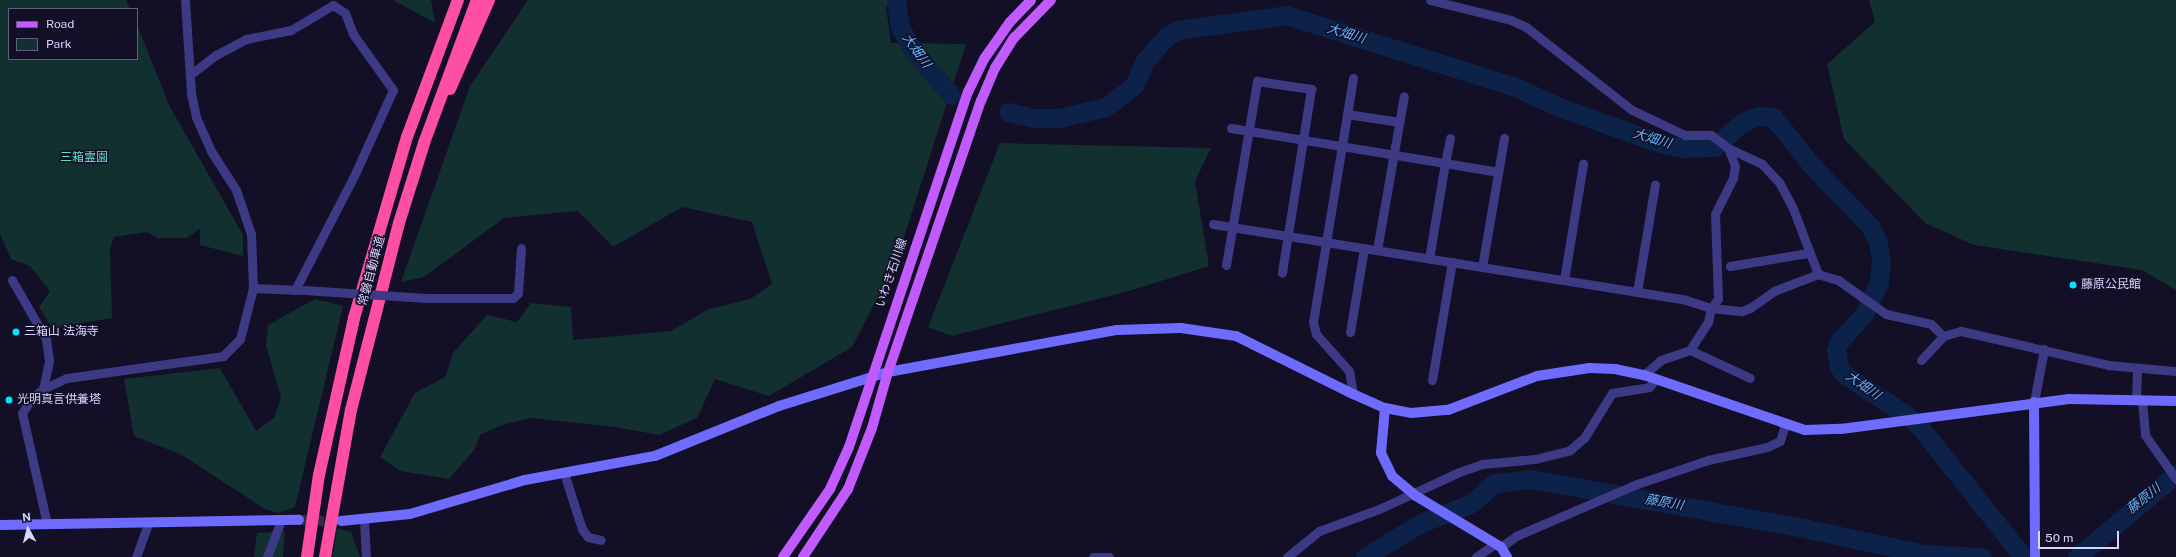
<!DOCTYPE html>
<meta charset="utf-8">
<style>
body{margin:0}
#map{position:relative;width:2176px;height:557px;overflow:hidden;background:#130f26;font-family:"Public Sans","Noto Sans JP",sans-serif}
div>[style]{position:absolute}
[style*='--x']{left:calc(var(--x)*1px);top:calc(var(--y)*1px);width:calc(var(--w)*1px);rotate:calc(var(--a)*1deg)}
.green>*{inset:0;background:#12302f}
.river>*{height:19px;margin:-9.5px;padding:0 9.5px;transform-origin:9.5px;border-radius:9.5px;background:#0c2248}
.secondary-tunnel>*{height:10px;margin-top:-5px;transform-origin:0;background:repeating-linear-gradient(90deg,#312d47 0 10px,transparent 0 15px)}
.street>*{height:9px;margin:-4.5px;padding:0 4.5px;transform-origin:4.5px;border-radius:4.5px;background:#3d3a85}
.secondary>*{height:10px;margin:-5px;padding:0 5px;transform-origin:5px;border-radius:5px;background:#6f6bff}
.primary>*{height:10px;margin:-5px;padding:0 5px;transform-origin:5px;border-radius:5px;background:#c25bff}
.highway>*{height:12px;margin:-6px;padding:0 6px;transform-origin:6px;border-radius:6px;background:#ff4fa3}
.street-bridge>*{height:9px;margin:-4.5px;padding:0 4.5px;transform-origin:4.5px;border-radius:4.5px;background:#3d3a85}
.dots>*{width:11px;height:11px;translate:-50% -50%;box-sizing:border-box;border:2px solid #130f26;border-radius:50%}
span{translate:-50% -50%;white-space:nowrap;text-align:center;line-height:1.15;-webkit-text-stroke:3px #130f26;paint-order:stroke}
.park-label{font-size:12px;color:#5fe0c0}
.street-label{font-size:12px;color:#d9d4ff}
.poi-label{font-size:12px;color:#d9d4ff}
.left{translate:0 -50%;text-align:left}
.water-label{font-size:13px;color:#62b6ff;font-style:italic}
.legend{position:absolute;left:8px;top:8px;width:130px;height:52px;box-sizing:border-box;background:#130f26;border:1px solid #625e7d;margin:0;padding:5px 7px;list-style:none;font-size:12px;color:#d9d4ff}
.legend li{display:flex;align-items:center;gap:8px;height:20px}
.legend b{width:20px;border:1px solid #625e7d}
.north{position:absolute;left:8px;top:509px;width:40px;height:40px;-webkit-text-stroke:3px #130f26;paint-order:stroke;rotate:353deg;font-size:11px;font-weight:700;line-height:16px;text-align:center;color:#d9d4ff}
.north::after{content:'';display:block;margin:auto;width:14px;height:18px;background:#d9d4ff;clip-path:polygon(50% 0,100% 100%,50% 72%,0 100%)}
.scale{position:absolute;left:2038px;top:531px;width:81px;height:18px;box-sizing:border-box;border:2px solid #d9d4ff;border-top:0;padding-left:5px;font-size:12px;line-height:14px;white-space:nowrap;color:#d9d4ff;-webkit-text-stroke:3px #130f26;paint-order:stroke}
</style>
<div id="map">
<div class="green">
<div style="clip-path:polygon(0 0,126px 0,130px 9px,9px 9px,9px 59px,137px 59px,137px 25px,170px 107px,243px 235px,243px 256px,200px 245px,200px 229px,186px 238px,158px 238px,147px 232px,114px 237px,110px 249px,112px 318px,52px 328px,39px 307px,50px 291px,30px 266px,11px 259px,0 234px)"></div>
<div style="clip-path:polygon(393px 0,431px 0,435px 23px)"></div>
<div style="clip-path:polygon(528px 0,900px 0,886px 7px,891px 43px,966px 44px,896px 262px,852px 347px,769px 396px,715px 379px,697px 418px,659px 435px,615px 427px,531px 418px,505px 424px,481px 434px,474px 450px,449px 479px,400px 471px,380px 457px,415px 393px,445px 377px,453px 353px,487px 315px,517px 322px,531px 303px,571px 307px,573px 340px,671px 331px,709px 309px,750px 299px,772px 284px,752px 222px,682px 207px,613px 247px,578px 211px,504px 218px,424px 277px,401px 282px,470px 86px)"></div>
<div style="clip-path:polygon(1869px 0,2176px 0,2176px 290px,2142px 270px,1974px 245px,1925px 223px,1844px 139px,1827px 64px,1875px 22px)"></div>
<div style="clip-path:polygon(1000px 143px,1211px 148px,1195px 181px,1209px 266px,1129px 291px,952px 336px,928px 327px)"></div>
<div style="clip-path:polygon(315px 299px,343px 306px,295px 507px,278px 513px,265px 509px,182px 455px,134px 436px,124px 379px,220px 368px,256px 431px,274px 418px,281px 397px,266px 346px,268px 325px)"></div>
<div style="clip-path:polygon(337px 528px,351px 532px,360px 557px,333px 557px)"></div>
<div style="clip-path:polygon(285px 531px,283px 557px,254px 557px,257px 533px)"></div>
</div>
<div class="river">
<div style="--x:896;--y:0;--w:27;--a:82"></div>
<div style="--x:900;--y:27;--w:25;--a:61"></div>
<div style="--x:912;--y:49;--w:60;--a:49.7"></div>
<div style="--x:1008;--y:112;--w:26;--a:13"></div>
<div style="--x:1033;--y:118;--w:26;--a:0"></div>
<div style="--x:1059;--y:118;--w:48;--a:-13.2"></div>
<div style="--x:1106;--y:107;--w:37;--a:-38"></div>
<div style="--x:1135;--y:84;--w:25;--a:-67"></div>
<div style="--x:1145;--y:61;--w:32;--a:-49"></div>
<div style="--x:1166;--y:37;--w:13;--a:-32"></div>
<div style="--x:1177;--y:30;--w:110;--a:-7.8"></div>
<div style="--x:1286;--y:15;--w:238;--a:17.4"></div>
<div style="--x:1513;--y:86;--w:51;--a:24.5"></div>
<div style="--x:1559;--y:107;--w:106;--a:19.8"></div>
<div style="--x:1659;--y:143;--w:25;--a:12"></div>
<div style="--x:1683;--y:148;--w:31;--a:-2"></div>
<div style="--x:1714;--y:147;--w:38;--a:-41"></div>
<div style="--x:1743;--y:122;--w:16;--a:-22"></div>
<div style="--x:1758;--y:116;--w:15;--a:4"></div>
<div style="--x:1773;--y:117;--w:65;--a:51.2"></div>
<div style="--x:1814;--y:168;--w:81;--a:46"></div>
<div style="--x:1870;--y:226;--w:16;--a:63"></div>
<div style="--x:1877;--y:240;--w:19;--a:78"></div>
<div style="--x:1881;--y:259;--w:23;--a:95"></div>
<div style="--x:1879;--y:282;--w:35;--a:115"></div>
<div style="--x:1864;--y:314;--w:38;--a:132"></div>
<div style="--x:1839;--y:342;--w:9;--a:111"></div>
<div style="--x:1836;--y:350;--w:17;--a:80"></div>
<div style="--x:1839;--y:367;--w:10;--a:53"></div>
<div style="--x:1845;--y:375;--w:72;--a:33"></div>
<div style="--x:1905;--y:414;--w:20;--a:41"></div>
<div style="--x:1920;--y:427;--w:166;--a:51.6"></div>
<div style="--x:1365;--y:557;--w:63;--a:-31.4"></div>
<div style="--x:1419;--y:524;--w:57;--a:-21.6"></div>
<div style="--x:1472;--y:503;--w:30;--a:-42"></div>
<div style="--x:1494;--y:483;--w:37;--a:-6"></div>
<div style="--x:1531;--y:479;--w:281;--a:10.2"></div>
<div style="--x:1808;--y:529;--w:119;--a:12.2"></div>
<div style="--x:1924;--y:554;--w:58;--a:3"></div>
<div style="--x:2077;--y:557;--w:129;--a:-40"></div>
</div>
<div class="secondary-tunnel">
<div style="--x:299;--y:520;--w:38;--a:2"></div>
</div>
<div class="street">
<div style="--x:1430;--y:0;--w:83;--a:13.9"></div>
<div style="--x:1511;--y:20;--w:17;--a:25"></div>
<div style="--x:1526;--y:27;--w:135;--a:38.1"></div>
<div style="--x:1632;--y:110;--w:59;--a:25.3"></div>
<div style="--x:1685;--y:135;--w:26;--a:0"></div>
<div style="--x:1711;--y:135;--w:21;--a:37"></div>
<div style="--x:190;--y:75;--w:33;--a:-38"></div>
<div style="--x:216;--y:55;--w:34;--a:-28"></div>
<div style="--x:246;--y:39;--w:46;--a:-11.3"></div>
<div style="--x:291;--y:30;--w:49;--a:-30.8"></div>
<div style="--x:333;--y:5;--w:14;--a:34"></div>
<div style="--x:345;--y:13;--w:22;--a:69"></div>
<div style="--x:353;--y:34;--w:69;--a:54.5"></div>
<div style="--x:393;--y:90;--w:94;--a:114.4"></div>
<div style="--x:354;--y:176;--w:128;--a:117.4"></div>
<div style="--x:1353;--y:78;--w:247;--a:99.3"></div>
<div style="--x:1313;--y:322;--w:12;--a:76"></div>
<div style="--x:1316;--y:334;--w:50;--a:48.3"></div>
<div style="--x:1349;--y:371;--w:23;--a:80"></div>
<div style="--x:1347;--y:114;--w:53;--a:8.7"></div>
<div style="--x:1231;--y:128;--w:217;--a:9.3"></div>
<div style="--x:1445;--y:163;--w:97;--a:99.5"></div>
<div style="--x:1450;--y:138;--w:25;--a:101"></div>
<div style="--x:1445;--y:163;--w:54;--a:9.6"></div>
<div style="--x:1213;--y:224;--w:479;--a:9.1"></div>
<div style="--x:1686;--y:300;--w:26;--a:18"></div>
<div style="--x:1711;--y:308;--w:14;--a:102"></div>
<div style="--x:1708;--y:322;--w:33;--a:123"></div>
<div style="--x:1690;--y:350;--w:31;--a:161"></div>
<div style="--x:1661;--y:360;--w:23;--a:139"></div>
<div style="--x:1377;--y:250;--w:156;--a:-80.1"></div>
<div style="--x:1226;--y:265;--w:187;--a:-80.4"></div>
<div style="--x:1257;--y:81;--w:55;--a:8.4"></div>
<div style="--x:1311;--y:89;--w:186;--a:99"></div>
<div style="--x:1730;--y:266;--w:79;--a:-9.5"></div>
<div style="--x:1482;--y:267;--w:131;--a:-80.3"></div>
<div style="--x:12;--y:280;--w:68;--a:60"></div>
<div style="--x:46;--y:339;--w:22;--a:82"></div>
<div style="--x:49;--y:361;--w:29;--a:102"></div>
<div style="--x:1564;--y:280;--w:118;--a:-80.7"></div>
<div style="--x:253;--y:288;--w:47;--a:2.4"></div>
<div style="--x:1637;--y:292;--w:109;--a:-80.5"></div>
<div style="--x:427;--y:298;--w:86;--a:0"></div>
<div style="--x:513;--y:298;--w:7;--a:-45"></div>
<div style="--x:518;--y:293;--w:45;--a:-86.2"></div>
<div style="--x:1711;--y:308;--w:11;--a:-52"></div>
<div style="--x:1718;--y:299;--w:85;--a:-92"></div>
<div style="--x:1715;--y:214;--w:40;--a:-63.4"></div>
<div style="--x:1733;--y:178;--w:12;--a:-81"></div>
<div style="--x:1735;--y:166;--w:19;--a:-111"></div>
<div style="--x:1728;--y:148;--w:38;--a:25"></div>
<div style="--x:1762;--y:164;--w:25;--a:47"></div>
<div style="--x:1779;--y:182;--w:27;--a:62"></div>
<div style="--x:1792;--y:206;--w:73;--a:69.1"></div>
<div style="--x:1818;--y:274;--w:21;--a:17"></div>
<div style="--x:1838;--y:280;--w:59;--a:35.3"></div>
<div style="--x:1886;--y:314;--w:46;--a:12.5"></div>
<div style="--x:1931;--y:324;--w:17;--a:45"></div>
<div style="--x:1711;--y:308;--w:31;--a:6"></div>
<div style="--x:1742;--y:311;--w:9;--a:-21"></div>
<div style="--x:1750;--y:308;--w:29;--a:-35"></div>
<div style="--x:1774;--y:291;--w:47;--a:-21.1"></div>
<div style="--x:1350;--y:332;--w:85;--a:-80.5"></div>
<div style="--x:1690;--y:350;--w:66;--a:25"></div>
<div style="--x:1921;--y:360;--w:33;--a:-47"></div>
<div style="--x:1943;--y:336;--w:19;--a:-16"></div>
<div style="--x:1961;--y:331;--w:151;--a:13"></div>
<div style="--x:2108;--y:365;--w:68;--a:5"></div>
<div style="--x:1432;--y:380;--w:120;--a:-80.4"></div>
<div style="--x:2136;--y:400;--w:32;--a:-88"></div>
<div style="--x:2142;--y:400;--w:35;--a:85"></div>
<div style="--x:2145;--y:435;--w:54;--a:54.8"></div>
<div style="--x:2034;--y:402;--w:54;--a:-79.3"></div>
<div style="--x:564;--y:473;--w:59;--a:72.2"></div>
<div style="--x:582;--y:529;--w:10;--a:53"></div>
<div style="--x:588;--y:537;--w:13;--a:13"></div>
<div style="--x:364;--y:520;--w:37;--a:87"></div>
<div style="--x:47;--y:524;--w:114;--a:-102.7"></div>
<div style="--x:22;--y:413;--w:18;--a:-56"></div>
<div style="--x:32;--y:398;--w:14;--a:-39"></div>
<div style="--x:43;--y:389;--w:26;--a:-25"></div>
<div style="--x:67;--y:378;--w:158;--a:-8"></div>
<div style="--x:223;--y:356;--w:24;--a:-45"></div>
<div style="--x:240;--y:339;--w:53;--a:-75.7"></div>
<div style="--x:253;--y:288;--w:54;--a:-92.1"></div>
<div style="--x:251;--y:234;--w:46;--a:-108.8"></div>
<div style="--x:236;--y:190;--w:46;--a:-122.7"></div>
<div style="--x:211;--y:151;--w:37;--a:-114"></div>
<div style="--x:196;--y:117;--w:25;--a:-102"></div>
<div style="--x:191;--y:93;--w:93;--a:-93.7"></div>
<div style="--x:1501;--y:547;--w:19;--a:-36"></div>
<div style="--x:1516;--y:536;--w:132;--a:-23.3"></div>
<div style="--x:1637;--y:484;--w:75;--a:-18.7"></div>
<div style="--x:1708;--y:460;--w:60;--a:-12.4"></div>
<div style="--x:1767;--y:447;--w:14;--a:-25"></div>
<div style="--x:1780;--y:441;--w:17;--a:-73"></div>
<div style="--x:136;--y:557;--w:37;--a:-70"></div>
<div style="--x:267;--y:557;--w:40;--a:-69"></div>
<div style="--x:1093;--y:557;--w:16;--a:0"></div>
<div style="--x:1287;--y:557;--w:41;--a:-39.1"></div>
<div style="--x:1319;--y:531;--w:64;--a:-20.1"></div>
<div style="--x:1379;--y:509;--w:88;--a:-24.8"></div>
<div style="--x:1459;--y:472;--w:24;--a:-19"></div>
<div style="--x:1482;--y:464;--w:53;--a:-5.4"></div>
<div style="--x:1535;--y:459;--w:36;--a:-14"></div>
<div style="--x:1570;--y:450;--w:18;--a:-41"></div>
<div style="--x:1584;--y:438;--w:53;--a:-58.1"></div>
<div style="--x:1612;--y:393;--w:37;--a:-9"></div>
<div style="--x:1649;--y:387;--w:9;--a:-49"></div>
<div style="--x:1476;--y:557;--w:21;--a:-35"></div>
</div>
<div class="secondary">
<div style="--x:2034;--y:402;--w:155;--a:89.6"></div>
<div style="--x:1385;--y:408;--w:45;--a:95.1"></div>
<div style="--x:1381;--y:453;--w:25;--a:64"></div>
<div style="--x:1392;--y:476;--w:31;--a:40"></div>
<div style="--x:1416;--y:496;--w:99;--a:31"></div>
<div style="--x:1501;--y:547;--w:12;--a:59"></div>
<div style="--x:341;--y:521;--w:69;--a:-5.8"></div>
<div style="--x:410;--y:514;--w:120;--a:-16.5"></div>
<div style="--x:525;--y:480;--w:132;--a:-10.5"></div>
<div style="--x:655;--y:456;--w:134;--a:-22"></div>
<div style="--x:779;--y:406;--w:114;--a:-17.3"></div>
<div style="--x:888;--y:372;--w:233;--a:-10.4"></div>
<div style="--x:1117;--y:330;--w:64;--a:-1.8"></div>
<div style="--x:1181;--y:328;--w:56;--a:8.3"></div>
<div style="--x:1236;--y:336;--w:131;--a:26.4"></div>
<div style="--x:1353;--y:394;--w:35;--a:24"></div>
<div style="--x:1385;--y:408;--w:26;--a:11"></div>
<div style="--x:1411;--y:413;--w:37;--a:-5"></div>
<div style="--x:1448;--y:410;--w:95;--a:-20.9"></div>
<div style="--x:1537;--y:376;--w:53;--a:-8.7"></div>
<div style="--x:1589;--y:368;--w:26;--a:2"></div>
<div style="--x:1615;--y:369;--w:30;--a:12"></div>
<div style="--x:1644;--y:375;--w:170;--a:18.9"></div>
<div style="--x:1805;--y:430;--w:36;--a:-2"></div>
<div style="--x:1841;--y:429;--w:230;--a:-7.5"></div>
<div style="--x:2069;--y:399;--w:107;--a:1.1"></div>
<div style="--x:0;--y:525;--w:299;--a:-1"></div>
</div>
<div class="primary">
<div style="--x:783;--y:557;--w:83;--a:-55.3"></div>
<div style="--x:830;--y:489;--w:46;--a:-65.7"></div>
<div style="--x:849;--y:447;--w:374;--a:-71.5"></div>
<div style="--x:968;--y:92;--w:37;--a:-64"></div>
<div style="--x:984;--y:59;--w:45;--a:-54.9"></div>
<div style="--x:1010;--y:22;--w:30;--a:-46"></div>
<div style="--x:803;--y:557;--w:82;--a:-56.5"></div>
<div style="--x:848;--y:489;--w:66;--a:-68.5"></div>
<div style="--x:872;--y:428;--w:58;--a:-74.1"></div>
<div style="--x:888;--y:372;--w:287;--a:-71.1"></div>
<div style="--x:981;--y:101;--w:36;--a:-67"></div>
<div style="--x:995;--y:68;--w:36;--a:-58"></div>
<div style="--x:1014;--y:38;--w:53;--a:-45.8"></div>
</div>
<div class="highway">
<div style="--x:450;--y:89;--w:97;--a:-66.3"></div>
<div style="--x:307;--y:557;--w:83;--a:-81.7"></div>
<div style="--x:319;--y:475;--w:161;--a:-77.4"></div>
<div style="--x:354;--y:318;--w:189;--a:-73.7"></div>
<div style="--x:407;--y:137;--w:146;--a:-69.6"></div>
<div style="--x:325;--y:557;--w:149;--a:-80"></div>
<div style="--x:351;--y:410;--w:193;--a:-75.6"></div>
<div style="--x:399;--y:223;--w:84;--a:-72.6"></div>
<div style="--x:424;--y:143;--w:153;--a:-69.7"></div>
</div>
<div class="street-bridge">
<div style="--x:304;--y:290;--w:123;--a:3.7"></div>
</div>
<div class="dots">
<div style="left:2073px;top:285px;background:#00e5ff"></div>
<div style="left:16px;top:332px;background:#00e5ff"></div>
<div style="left:9px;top:400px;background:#00e5ff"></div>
</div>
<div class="park-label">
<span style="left:84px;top:158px">三箱霊園</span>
</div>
<div class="street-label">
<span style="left:372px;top:271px;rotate:-75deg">常磐自動車道</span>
<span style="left:892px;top:273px;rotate:-71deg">いわき石川線</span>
</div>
<div class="poi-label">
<span class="left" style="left:2081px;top:285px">藤原公民館</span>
<span class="left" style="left:24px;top:332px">三箱山 法海寺</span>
<span class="left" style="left:17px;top:400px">光明真言供養塔</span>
</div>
<div class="water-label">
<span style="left:1346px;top:34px;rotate:17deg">大畑川</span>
<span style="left:916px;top:51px;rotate:54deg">大畑川</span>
<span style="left:1652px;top:139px;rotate:17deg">大畑川</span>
<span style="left:1863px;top:386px;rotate:35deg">大畑川</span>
<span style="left:2144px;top:499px;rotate:-39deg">藤原川</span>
<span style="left:1664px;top:503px;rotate:10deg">藤原川</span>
</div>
<ul class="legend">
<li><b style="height:5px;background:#c25bff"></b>Road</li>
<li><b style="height:11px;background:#12302f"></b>Park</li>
</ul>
<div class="north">N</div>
<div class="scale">50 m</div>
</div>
